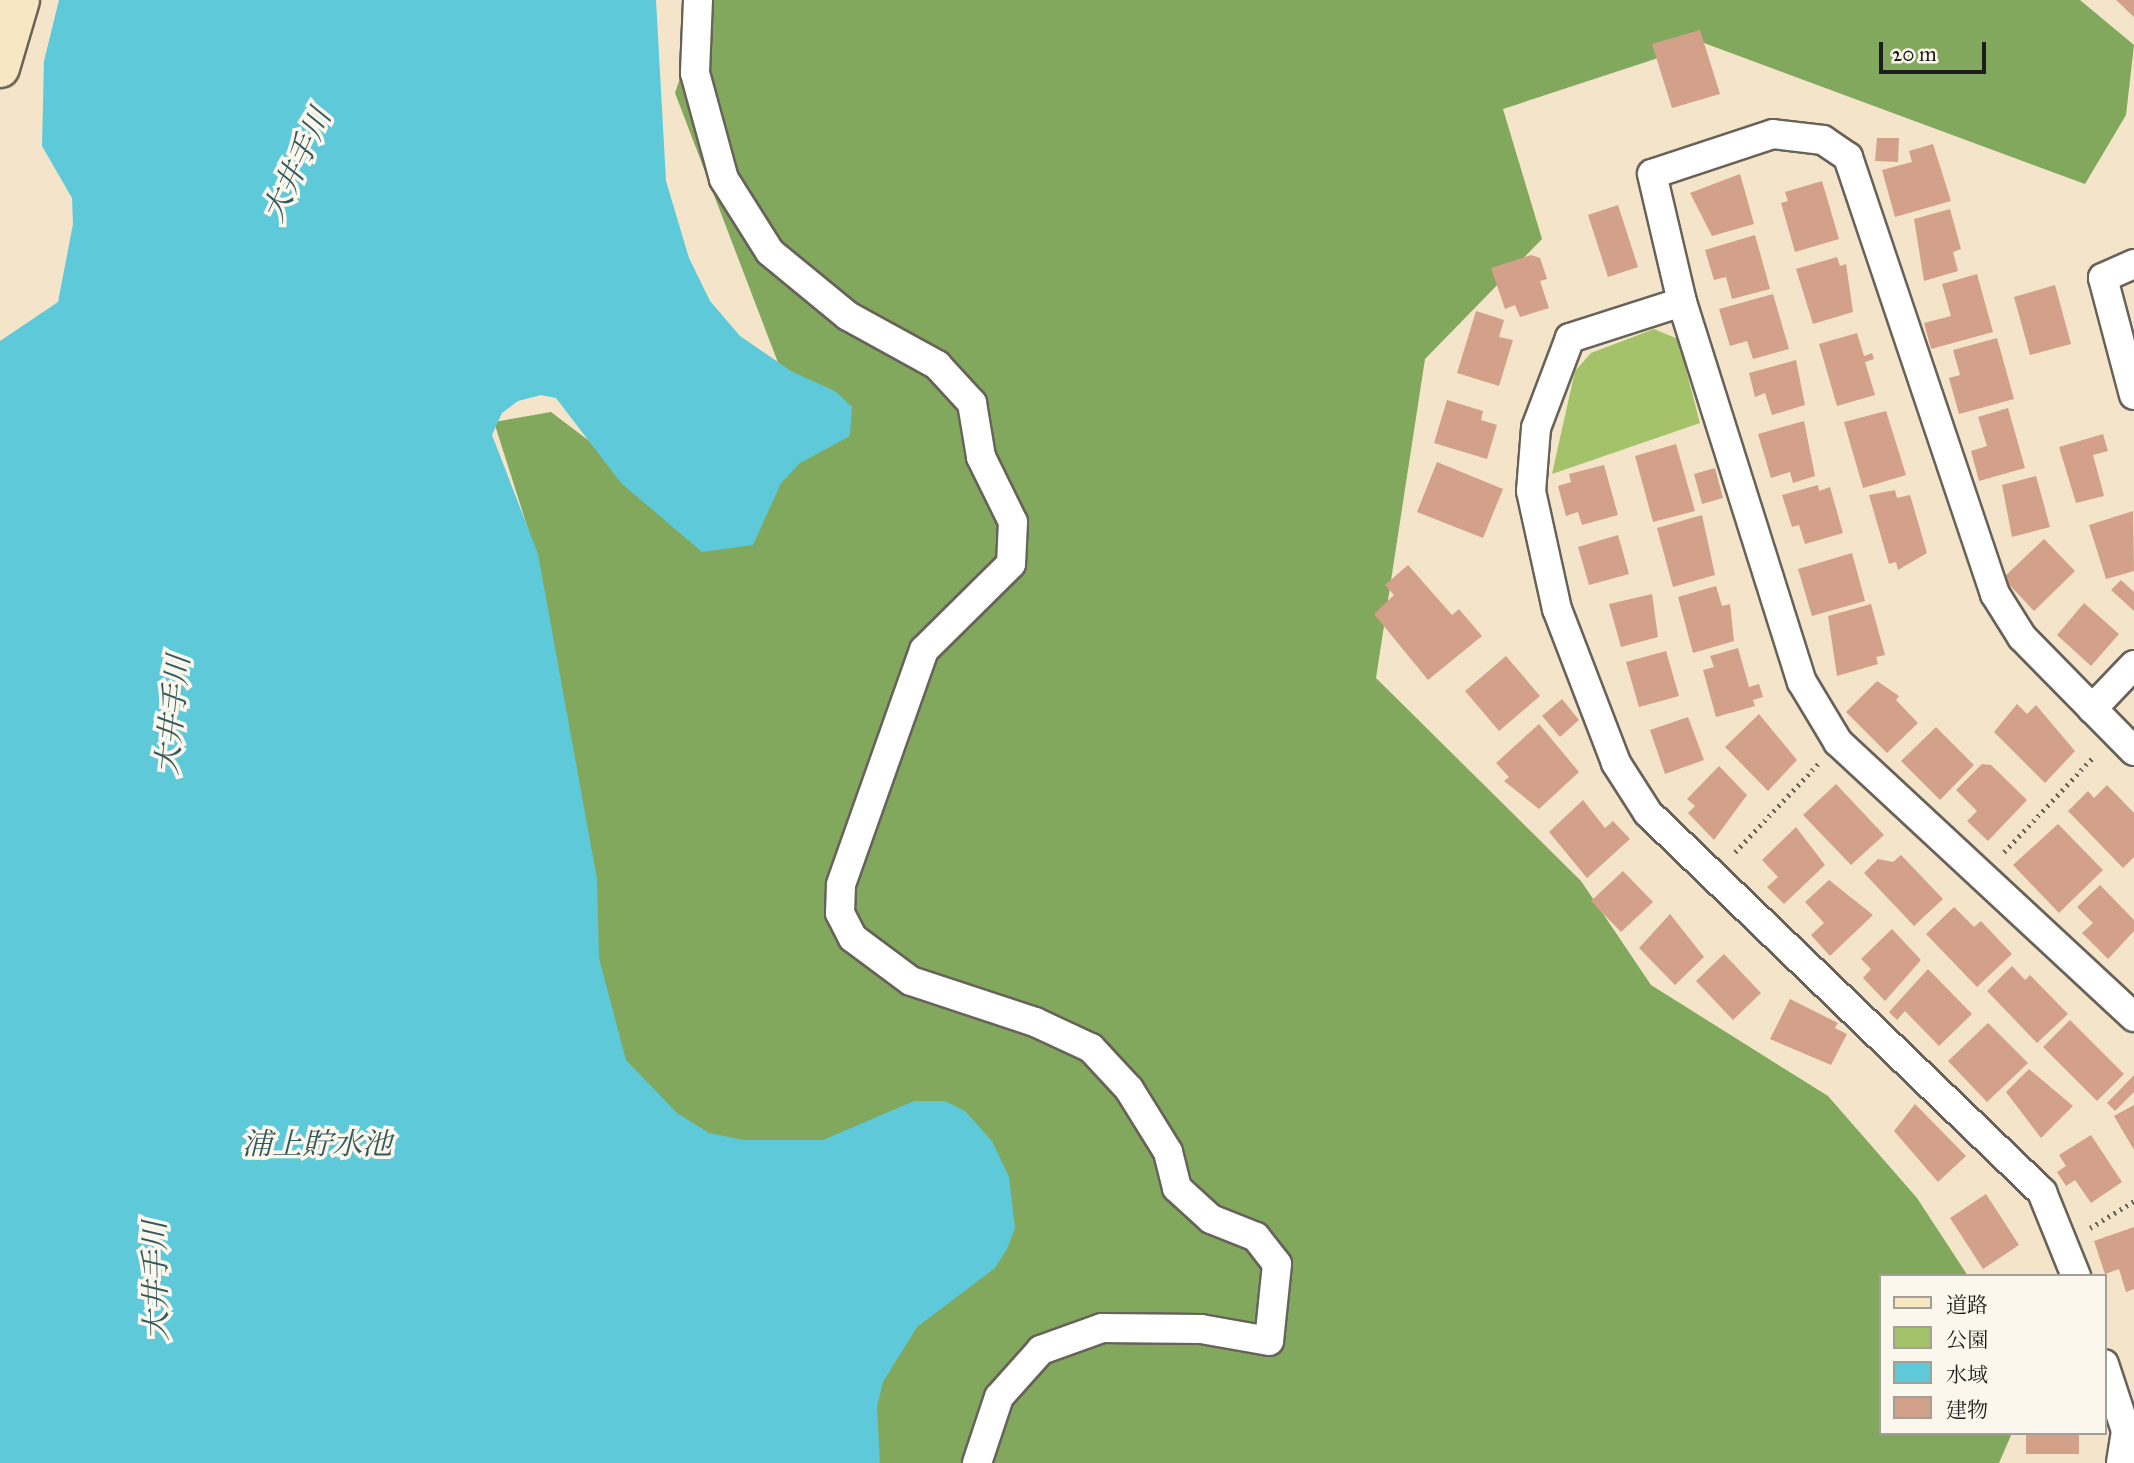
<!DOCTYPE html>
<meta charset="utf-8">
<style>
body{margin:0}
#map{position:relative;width:2134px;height:1463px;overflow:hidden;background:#f4e5ca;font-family:"IM FELL Great Primer","Noto Serif JP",serif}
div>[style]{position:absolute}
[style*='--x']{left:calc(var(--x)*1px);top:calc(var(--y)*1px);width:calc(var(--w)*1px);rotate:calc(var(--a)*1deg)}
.green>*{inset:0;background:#a3c269}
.forest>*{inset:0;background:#82a85d}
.water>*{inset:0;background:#5ec9d8}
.building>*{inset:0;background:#d3a189}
.path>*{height:4.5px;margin-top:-2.25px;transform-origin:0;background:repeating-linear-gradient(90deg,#686259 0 2px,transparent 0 7px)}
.roads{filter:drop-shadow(2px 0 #686259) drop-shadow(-2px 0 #686259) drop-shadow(0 2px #686259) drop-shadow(0 -2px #686259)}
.street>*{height:28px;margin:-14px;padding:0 14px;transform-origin:14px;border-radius:14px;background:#fff}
.secondary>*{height:38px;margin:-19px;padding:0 19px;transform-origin:19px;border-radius:19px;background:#f7e8c3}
span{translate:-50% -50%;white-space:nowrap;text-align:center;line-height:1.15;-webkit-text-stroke:7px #fbf7ec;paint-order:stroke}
.water-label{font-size:30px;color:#33595e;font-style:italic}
.legend{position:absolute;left:1879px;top:1274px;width:228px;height:161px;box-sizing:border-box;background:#fbf7ec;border:2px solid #a29f99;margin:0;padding:9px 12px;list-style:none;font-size:21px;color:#1c1c1c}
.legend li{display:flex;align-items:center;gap:14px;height:35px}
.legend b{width:35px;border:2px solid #a29f99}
.scale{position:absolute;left:1879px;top:42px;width:107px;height:32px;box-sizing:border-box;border:4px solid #1c1c1c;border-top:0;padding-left:9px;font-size:21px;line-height:24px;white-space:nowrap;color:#1c1c1c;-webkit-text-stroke:5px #fbf7ec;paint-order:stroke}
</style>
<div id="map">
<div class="green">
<div style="clip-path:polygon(1654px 329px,1678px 339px,1700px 423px,1552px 474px,1575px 371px,1591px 353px)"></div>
</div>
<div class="forest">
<div style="clip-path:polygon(706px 0,2080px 0,2134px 45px,2126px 115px,2085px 184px,1704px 43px,1503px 109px,1542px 239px,1425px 359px,1376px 678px,1581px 881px,1651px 985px,1828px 1096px,1917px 1198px,1968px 1276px,1880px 1276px,1880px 1433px,2012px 1433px,1999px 1463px,835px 1463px,789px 1218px,602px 1062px,535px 551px,494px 422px,551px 412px,728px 546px,798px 415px,675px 93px)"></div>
</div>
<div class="water">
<div style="clip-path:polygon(59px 0,656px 0,666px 181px,689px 258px,710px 301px,740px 336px,791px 371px,835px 391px,852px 407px,850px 436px,800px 463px,781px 483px,753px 545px,702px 552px,621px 483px,556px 398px,541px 395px,518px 401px,502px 413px,492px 435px,538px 554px,597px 879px,599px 958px,626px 1060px,677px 1113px,709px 1133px,744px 1140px,823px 1140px,914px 1101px,945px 1101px,965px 1111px,992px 1141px,1009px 1177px,1015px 1228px,1007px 1249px,995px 1268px,917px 1327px,883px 1382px,877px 1407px,880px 1463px,0 1463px,0 341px,58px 302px,73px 224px,72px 198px,42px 146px,44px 61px)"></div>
</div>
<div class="building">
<div style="clip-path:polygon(2116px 0,2134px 0,2134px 17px)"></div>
<div style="clip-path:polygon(1700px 30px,1720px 94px,1672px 108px,1652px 44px)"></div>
<div style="clip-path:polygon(1877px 138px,1899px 138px,1898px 162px,1875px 161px)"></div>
<div style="clip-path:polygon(1933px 144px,1951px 201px,1895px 217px,1882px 170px,1912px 162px,1909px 151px)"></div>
<div style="clip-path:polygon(1740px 174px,1754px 224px,1712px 236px,1690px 193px)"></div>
<div style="clip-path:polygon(1822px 181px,1839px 239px,1795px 252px,1781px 203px,1788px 201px,1785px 192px)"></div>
<div style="clip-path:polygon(1618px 205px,1638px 267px,1608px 277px,1588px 215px)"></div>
<div style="clip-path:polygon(1950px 209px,1961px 249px,1953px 252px,1958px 271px,1924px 281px,1914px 219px)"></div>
<div style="clip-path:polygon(1755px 235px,1770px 289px,1732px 299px,1726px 277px,1714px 280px,1705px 250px)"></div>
<div style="clip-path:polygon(1531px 255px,1540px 258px,1547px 279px,1540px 281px,1549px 308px,1520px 317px,1515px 305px,1505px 309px,1491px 268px)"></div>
<div style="clip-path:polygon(1837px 257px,1840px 266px,1846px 264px,1853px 312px,1813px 324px,1796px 269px)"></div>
<div style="clip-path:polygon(1977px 274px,1993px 332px,1931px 349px,1924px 323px,1951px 316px,1942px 284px)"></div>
<div style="clip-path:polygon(2055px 285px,2071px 344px,2030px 355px,2014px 297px)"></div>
<div style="clip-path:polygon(1773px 294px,1789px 349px,1753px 359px,1747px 341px,1730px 346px,1719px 309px)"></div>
<div style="clip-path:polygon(1476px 311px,1504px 320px,1499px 337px,1513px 340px,1499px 386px,1457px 373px)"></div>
<div style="clip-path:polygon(1857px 333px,1864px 356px,1872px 353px,1874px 359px,1865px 362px,1875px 395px,1837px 406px,1819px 344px)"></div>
<div style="clip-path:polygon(1997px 338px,2014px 399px,1959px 414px,1949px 378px,1960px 375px,1953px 350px)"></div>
<div style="clip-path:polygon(1796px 360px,1805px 405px,1772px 415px,1765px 393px,1755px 397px,1749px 373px)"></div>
<div style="clip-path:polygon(1447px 400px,1483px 411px,1481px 420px,1497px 425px,1487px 459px,1434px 443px)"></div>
<div style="clip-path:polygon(2008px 408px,2025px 468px,1979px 481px,1971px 451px,1987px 446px,1978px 417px)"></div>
<div style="clip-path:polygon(1886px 411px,1906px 475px,1863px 488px,1844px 422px)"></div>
<div style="clip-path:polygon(1804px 421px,1815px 476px,1793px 483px,1790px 472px,1771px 478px,1758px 434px)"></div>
<div style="clip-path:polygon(2103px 434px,2108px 451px,2093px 455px,2104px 496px,2076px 503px,2059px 447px)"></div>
<div style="clip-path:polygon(1676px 444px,1695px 511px,1653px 522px,1635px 456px)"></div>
<div style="clip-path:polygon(1437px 462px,1503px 489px,1483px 538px,1417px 512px)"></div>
<div style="clip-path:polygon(1604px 465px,1618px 515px,1582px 525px,1578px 512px,1566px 516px,1558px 486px,1571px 482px,1569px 474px)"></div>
<div style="clip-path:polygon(1715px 468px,1723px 498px,1702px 504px,1694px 474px)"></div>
<div style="clip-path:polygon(2036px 476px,2050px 527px,2012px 537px,2002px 485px)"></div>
<div style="clip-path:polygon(1818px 485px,1819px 491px,1830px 487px,1843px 533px,1805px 544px,1799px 525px,1792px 527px,1782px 495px)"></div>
<div style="clip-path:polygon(1895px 490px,1897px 498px,1910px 495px,1927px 553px,1898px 570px,1896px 562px,1889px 564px,1869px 495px)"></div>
<div style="clip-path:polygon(2133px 511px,2134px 571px,2106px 579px,2089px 525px)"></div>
<div style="clip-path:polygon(1702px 515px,1715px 575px,1673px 587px,1657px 528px)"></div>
<div style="clip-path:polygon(1618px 535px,1629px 574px,1589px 585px,1578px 547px)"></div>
<div style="clip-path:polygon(2044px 539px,2075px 571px,2034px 611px,2003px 578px)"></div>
<div style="clip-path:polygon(1852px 553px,1865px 601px,1812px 616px,1798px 569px)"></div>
<div style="clip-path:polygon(1408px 565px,1452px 615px,1459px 609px,1482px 636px,1428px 680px,1374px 614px,1394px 595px,1385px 585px)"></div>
<div style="clip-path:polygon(2121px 580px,2134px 592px,2134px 611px,2111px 590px)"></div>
<div style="clip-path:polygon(1716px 586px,1722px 606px,1730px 604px,1734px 641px,1693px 653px,1678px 597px)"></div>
<div style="clip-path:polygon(1652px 594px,1658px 637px,1621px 647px,1609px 604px)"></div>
<div style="clip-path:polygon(2084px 603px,2119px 634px,2091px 666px,2057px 635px)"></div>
<div style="clip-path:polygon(1871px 604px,1885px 655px,1876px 657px,1878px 664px,1837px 676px,1828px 616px)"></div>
<div style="clip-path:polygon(1738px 648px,1749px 687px,1759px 684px,1763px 697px,1753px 700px,1755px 706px,1716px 717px,1703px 670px,1714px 667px,1710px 656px)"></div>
<div style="clip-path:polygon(1666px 651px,1679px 696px,1639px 707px,1626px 662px)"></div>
<div style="clip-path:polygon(1506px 656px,1540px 696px,1499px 731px,1465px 691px)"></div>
<div style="clip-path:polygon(1877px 681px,1899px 696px,1896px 700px,1918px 723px,1887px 753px,1846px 712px)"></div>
<div style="clip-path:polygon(1562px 699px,1579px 720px,1560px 737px,1542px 716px)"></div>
<div style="clip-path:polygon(2017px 704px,2027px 714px,2036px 705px,2075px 751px,2045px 783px,1994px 732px)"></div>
<div style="clip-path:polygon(1759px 714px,1797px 760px,1768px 791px,1725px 747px)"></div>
<div style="clip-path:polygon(1688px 717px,1704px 760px,1665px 774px,1650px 730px)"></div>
<div style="clip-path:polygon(1539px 724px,1579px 772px,1539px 809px,1504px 781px,1509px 777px,1496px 763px)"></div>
<div style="clip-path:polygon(1936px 727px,1974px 765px,1940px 800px,1901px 761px)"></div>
<div style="clip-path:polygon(1982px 764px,1991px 765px,2027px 800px,1988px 841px,1967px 821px,1977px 811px,1956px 790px)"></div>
<div style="clip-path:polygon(1719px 766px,1747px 795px,1714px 840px,1688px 813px,1695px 806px,1687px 799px)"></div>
<div style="clip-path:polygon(1836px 784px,1884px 835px,1851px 865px,1803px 815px)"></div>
<div style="clip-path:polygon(2107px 785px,2134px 813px,2134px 857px,2123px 868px,2068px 811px,2088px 791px,2094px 798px)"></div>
<div style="clip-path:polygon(1583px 800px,1605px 828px,1613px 821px,1630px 839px,1587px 878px,1549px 832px)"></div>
<div style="clip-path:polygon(2058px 824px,2103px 870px,2059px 913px,2013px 865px)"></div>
<div style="clip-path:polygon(1796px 827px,1825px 865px,1784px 904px,1767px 887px,1778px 877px,1762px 860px)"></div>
<div style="clip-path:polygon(1901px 855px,1943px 899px,1914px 926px,1864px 873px,1878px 859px,1893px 862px)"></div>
<div style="clip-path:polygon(1623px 871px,1653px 902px,1621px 932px,1591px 901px)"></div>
<div style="clip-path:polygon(1829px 880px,1873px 915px,1830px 956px,1811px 935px,1824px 923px,1805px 902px)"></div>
<div style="clip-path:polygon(2100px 885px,2134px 920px,2134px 931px,2108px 959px,2082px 933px,2093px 923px,2077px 907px)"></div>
<div style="clip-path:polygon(1954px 907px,1974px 927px,1981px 921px,2012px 954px,1977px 987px,1926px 934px)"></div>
<div style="clip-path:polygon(1670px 914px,1704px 957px,1675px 985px,1639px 948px)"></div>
<div style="clip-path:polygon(1892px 929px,1921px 960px,1885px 1001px,1863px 978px,1871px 969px,1861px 959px)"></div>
<div style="clip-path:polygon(1724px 954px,1761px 993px,1733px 1020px,1696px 981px)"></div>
<div style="clip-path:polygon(2012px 966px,2025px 980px,2030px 975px,2068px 1014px,2037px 1043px,1987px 991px)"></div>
<div style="clip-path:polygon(1928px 969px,1972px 1014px,1939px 1046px,1905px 1011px,1897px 1020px,1889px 1012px)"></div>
<div style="clip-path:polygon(1790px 999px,1838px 1023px,1835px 1028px,1847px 1034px,1831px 1065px,1770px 1039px)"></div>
<div style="clip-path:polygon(2070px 1020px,2124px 1074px,2097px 1101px,2043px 1047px)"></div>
<div style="clip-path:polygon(1988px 1023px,2028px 1063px,1987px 1102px,1948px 1061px)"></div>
<div style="clip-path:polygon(2029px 1069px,2073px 1106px,2041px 1138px,2006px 1092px)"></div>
<div style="clip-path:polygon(2134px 1075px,2134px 1092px,2115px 1111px,2107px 1103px)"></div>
<div style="clip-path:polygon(1915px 1104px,1966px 1156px,1938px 1182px,1894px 1131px)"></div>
<div style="clip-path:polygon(2134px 1105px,2134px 1150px,2114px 1116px)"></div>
<div style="clip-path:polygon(2091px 1135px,2122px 1182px,2091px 1203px,2075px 1180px,2066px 1186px,2057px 1172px,2066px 1166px,2059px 1155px)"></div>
<div style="clip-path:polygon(1986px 1194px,2019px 1245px,1983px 1269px,1950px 1218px)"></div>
<div style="clip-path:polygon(2134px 1227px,2134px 1289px,2126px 1292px,2119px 1269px,2105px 1274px,2094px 1241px)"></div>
<div style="clip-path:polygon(2026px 1433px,2079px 1433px,2079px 1454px,2026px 1454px)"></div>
</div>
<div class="path">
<div style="--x:1735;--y:852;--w:121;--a:-46.7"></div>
<div style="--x:2004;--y:852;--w:132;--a:-46.8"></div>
<div style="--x:2090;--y:1228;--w:52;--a:-31.5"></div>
</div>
<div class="roads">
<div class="street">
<div style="--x:698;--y:0;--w:73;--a:92.4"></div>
<div style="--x:695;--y:73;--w:110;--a:74.7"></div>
<div style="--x:724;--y:179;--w:86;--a:57.8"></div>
<div style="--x:770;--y:252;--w:101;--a:39.4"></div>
<div style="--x:848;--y:316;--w:102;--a:28.8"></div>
<div style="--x:937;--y:365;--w:52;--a:47.4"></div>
<div style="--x:972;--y:403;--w:55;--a:80.5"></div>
<div style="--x:981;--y:457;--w:72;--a:63.8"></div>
<div style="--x:1013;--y:522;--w:42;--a:92.7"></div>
<div style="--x:1011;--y:564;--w:122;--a:135.3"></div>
<div style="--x:924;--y:650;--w:249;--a:109.5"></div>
<div style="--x:841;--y:885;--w:28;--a:92"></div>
<div style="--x:840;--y:913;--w:28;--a:63"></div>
<div style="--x:853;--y:938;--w:72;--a:36.6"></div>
<div style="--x:911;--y:981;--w:131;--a:18.3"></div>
<div style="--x:1035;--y:1022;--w:62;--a:24.9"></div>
<div style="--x:1091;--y:1048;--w:56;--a:47.2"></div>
<div style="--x:1129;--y:1089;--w:74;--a:58.2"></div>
<div style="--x:1168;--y:1152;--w:37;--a:76"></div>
<div style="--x:1177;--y:1188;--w:46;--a:42.4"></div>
<div style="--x:1211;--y:1219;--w:48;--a:21.8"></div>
<div style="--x:1256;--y:1237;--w:34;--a:52"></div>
<div style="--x:1277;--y:1264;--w:77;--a:95.9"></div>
<div style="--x:1269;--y:1341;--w:69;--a:-170"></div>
<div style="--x:1201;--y:1329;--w:99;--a:-179.4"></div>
<div style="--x:1102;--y:1328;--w:65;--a:160.2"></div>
<div style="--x:1041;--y:1350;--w:63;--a:131.8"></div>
<div style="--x:999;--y:1397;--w:70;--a:108.4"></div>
<div style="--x:2134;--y:264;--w:34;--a:156"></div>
<div style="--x:2103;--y:278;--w:121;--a:75.2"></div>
<div style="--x:1682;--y:302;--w:118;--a:162.2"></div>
<div style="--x:1570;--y:338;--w:96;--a:110.7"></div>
<div style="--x:1536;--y:428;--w:63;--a:94.5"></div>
<div style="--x:1531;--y:491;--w:121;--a:77.6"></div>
<div style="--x:1557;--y:609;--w:165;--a:69"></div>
<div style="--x:1616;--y:763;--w:59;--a:57.4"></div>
<div style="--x:1648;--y:813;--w:547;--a:43.89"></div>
<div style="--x:2042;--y:1192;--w:91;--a:68"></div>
<div style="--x:2092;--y:709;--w:61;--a:-46.3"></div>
<div style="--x:2134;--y:751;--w:160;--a:-134.5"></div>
<div style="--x:2022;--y:637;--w:51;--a:-122.1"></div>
<div style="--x:1995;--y:594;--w:461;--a:-108.6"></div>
<div style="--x:1848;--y:157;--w:30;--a:-146"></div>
<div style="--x:1823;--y:140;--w:50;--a:-173.2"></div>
<div style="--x:1773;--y:134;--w:127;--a:161.7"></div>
<div style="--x:1652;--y:174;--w:131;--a:76.8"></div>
<div style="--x:1682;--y:302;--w:398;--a:72.5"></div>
<div style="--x:1802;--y:682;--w:70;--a:59"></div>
<div style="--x:1838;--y:742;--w:404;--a:42.9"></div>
<div style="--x:2104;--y:1364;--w:71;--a:71.8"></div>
<div style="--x:2126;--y:1431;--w:32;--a:99"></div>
</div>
<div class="secondary">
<div style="--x:0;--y:68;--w:71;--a:-73.6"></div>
</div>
</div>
<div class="water-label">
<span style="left:297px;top:165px;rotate:-65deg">大井手川</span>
<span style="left:173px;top:715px;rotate:-84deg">大井手川</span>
<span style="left:317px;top:1144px">浦上貯水池</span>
<span style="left:156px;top:1281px;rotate:-91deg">大井手川</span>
</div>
<ul class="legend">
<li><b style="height:9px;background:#f7e8c3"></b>道路</li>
<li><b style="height:19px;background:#a3c269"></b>公園</li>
<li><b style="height:19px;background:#5ec9d8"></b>水域</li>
<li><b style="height:19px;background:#d3a189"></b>建物</li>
</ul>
<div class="scale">20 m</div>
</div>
